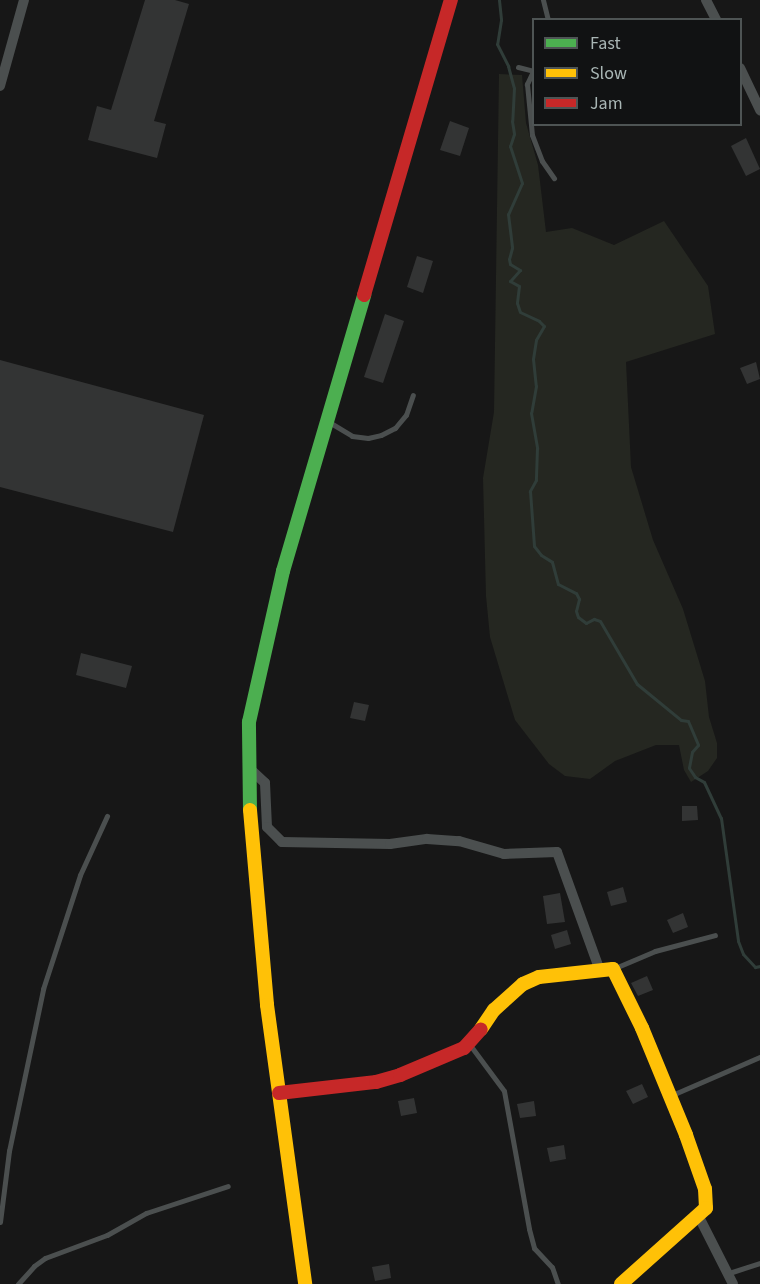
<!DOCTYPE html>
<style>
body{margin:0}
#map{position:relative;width:760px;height:1284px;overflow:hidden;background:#171717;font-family:"Source Sans 3",sans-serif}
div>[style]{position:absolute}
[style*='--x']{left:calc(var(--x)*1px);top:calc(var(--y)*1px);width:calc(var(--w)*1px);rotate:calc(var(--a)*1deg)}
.green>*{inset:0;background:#252721}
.stream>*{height:3px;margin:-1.5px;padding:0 1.5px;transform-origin:1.5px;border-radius:1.5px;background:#303d39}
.building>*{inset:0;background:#333434}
.lane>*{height:5px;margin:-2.5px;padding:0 2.5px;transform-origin:2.5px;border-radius:2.5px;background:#4b4f4f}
.street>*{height:10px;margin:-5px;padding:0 5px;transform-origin:5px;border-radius:5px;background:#4b4f4f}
.fast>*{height:14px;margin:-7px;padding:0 7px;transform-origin:7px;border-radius:7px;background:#4caf50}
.slow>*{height:14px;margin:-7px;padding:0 7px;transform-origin:7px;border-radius:7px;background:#ffc107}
.jam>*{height:14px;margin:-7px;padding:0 7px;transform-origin:7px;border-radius:7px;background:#c62828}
span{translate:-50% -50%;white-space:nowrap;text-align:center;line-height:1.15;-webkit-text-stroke:6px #111213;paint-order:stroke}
.legend{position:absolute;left:532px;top:18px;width:210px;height:108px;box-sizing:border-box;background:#111213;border:2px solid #4e5454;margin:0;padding:8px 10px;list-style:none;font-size:18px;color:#a9b6b5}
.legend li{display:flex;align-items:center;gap:12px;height:30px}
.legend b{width:30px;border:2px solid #4e5454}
</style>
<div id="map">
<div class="green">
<div style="clip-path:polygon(499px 74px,522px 75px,526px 123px,538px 165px,546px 232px,572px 228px,614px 245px,664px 221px,708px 286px,715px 334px,626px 362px,631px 467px,653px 540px,683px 609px,705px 681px,709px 717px,717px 743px,717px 758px,708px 771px,691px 782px,684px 770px,679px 745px,656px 745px,615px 761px,590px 779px,565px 776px,549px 764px,515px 720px,490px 637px,486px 596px,483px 478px,494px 412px)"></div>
</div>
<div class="stream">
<div style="--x:499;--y:0;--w:20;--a:84"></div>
<div style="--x:501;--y:20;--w:24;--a:99"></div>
<div style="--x:497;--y:44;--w:25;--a:63"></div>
<div style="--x:508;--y:66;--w:23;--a:75"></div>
<div style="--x:514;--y:88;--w:33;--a:93"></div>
<div style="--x:512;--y:121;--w:13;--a:81"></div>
<div style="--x:514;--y:134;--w:13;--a:108"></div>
<div style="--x:510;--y:146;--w:39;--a:72"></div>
<div style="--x:522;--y:183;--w:34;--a:114"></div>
<div style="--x:508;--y:214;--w:34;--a:83"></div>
<div style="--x:512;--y:248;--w:11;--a:105"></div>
<div style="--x:509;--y:259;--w:5;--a:79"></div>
<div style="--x:510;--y:264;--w:12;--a:31"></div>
<div style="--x:520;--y:270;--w:15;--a:132"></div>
<div style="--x:510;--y:281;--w:10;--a:29"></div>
<div style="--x:519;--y:286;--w:17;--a:97"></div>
<div style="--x:517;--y:303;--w:9;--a:72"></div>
<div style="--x:520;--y:312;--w:21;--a:25"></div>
<div style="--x:539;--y:321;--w:7;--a:45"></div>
<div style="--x:544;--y:326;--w:16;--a:120"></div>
<div style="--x:536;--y:340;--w:19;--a:99"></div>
<div style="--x:533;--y:359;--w:27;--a:84"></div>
<div style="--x:536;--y:386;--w:27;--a:100"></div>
<div style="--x:531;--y:413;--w:36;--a:80"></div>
<div style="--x:537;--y:448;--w:32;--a:92"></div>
<div style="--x:536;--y:480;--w:13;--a:119"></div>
<div style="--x:530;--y:491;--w:55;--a:85.8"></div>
<div style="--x:534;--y:546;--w:11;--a:52"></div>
<div style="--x:541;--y:555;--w:13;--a:32"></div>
<div style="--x:552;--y:562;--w:23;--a:75"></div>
<div style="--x:558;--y:584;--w:20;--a:27"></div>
<div style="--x:576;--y:593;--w:7;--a:63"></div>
<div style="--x:579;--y:599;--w:12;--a:104"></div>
<div style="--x:576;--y:611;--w:6;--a:72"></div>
<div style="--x:578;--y:617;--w:10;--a:37"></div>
<div style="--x:586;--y:623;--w:9;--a:-27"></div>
<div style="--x:594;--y:619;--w:6;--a:18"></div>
<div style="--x:600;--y:621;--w:73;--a:59.6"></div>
<div style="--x:637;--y:684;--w:57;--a:39.3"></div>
<div style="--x:681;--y:720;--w:7;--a:8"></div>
<div style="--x:688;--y:721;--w:26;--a:67"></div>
<div style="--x:698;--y:745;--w:9;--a:131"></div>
<div style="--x:692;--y:752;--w:16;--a:101"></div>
<div style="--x:689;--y:768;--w:11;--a:56"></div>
<div style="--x:695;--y:777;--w:10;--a:29"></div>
<div style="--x:704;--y:782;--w:40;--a:65"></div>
<div style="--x:721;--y:818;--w:124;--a:82.1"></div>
<div style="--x:738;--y:941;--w:14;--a:69"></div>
<div style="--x:743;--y:954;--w:18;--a:47"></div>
<div style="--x:755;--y:967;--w:5;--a:-11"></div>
</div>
<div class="building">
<div style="clip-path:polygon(145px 0,175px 0,189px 4px,154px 121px,166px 124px,157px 158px,88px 140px,97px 106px,111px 110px)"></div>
<div style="clip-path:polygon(450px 121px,469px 128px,460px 156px,440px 150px)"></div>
<div style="clip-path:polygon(746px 138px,760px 169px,746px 176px,731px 146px)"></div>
<div style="clip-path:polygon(417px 256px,433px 261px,423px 293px,407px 287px)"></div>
<div style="clip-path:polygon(385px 314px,404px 321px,383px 383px,364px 377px)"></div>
<div style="clip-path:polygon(0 360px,204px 415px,173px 532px,0 487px)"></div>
<div style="clip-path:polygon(756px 362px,760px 379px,747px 384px,740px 368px)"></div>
<div style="clip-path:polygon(81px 653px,132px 666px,126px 688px,76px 675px)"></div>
<div style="clip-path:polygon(354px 702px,369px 705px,365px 721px,350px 718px)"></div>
<div style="clip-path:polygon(682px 806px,697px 806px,698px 820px,682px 821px)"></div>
<div style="clip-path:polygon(623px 887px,627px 902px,611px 906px,607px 892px)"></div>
<div style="clip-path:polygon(560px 893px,565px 922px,547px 924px,543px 896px)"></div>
<div style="clip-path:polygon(683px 913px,688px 927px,673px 933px,667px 920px)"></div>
<div style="clip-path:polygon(567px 930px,571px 944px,555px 949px,551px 935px)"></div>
<div style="clip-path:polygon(647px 976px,653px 990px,638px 996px,631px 983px)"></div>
<div style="clip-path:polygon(642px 1084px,648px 1097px,633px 1104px,626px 1091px)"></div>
<div style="clip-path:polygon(414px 1098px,417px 1113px,401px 1116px,398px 1101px)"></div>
<div style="clip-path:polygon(534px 1101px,536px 1116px,520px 1118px,517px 1104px)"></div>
<div style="clip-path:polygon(564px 1145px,566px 1159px,550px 1162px,547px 1148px)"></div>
<div style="clip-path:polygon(389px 1264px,391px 1278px,375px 1281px,372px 1267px)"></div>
</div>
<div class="lane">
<div style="--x:543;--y:0;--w:21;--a:76"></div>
<div style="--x:518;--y:67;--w:16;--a:14"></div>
<div style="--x:534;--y:69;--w:17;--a:115"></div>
<div style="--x:527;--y:84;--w:51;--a:84.4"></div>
<div style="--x:532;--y:135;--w:28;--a:69"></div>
<div style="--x:542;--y:161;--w:21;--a:55"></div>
<div style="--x:329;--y:422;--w:27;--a:31"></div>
<div style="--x:352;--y:436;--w:16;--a:7"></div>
<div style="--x:368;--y:438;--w:13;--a:-13"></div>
<div style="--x:381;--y:435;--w:16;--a:-27"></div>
<div style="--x:395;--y:428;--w:17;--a:-50"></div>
<div style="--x:406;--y:415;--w:21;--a:-71"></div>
<div style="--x:615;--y:968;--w:43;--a:-23"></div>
<div style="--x:655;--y:951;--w:62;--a:-14.9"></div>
<div style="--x:470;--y:1045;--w:57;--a:53.5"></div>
<div style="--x:504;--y:1091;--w:140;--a:79.7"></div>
<div style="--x:529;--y:1229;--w:20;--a:75"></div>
<div style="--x:534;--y:1248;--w:26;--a:47"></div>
<div style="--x:552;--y:1267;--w:18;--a:71"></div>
<div style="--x:672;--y:1095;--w:96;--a:-23.4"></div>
<div style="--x:0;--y:1222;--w:72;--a:-82.8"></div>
<div style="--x:9;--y:1151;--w:166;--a:-78.1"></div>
<div style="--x:43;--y:989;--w:120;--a:-72"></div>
<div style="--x:80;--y:875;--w:65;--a:-65.4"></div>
<div style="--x:729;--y:1273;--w:33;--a:-18"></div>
<div style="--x:18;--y:1284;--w:24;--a:-48"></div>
<div style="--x:34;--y:1266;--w:14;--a:-36"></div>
<div style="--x:45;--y:1258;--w:66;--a:-20.4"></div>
<div style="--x:107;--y:1235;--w:45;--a:-29.4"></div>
<div style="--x:146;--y:1213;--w:86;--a:-18.2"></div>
</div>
<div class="street">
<div style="--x:706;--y:0;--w:22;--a:63"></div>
<div style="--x:740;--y:68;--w:47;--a:64.5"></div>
<div style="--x:0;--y:86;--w:89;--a:-74.4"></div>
<div style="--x:249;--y:768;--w:22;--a:43"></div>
<div style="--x:265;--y:783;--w:44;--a:87.4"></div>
<div style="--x:267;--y:827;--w:21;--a:45"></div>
<div style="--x:282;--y:842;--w:108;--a:1.1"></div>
<div style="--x:390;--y:844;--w:37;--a:-8"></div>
<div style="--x:427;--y:839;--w:32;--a:4"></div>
<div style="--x:459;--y:841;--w:47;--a:16.1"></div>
<div style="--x:504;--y:854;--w:53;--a:-2.2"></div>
<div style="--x:557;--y:852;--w:127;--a:70.1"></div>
<div style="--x:699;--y:1217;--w:75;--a:63.1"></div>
</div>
<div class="fast">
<div style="--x:250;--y:810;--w:88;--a:-90.7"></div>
<div style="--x:249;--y:722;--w:155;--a:-77.3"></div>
<div style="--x:283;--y:571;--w:288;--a:-73.6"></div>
</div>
<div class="slow">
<div style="--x:250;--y:810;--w:196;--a:85"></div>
<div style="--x:267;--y:1005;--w:282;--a:82.2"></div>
<div style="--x:481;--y:1029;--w:23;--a:-56"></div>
<div style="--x:494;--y:1010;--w:39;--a:-42"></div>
<div style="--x:523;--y:984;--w:17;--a:-24"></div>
<div style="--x:539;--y:977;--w:74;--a:-6.2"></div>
<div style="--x:613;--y:969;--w:66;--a:63.8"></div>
<div style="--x:642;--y:1028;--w:116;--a:67.6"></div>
<div style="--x:686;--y:1135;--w:57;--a:70.6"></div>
<div style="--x:705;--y:1189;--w:19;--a:87"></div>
<div style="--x:706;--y:1208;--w:114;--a:138.2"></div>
</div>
<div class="jam">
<div style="--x:364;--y:295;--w:308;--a:-73.6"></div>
<div style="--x:279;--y:1093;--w:98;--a:-6.5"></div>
<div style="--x:376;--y:1082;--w:25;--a:-16"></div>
<div style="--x:400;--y:1075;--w:69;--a:-22.9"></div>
<div style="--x:464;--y:1048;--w:25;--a:-48"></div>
</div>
<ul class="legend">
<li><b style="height:8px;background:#4caf50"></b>Fast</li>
<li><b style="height:8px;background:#ffc107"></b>Slow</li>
<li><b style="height:8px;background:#c62828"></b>Jam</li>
</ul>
</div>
